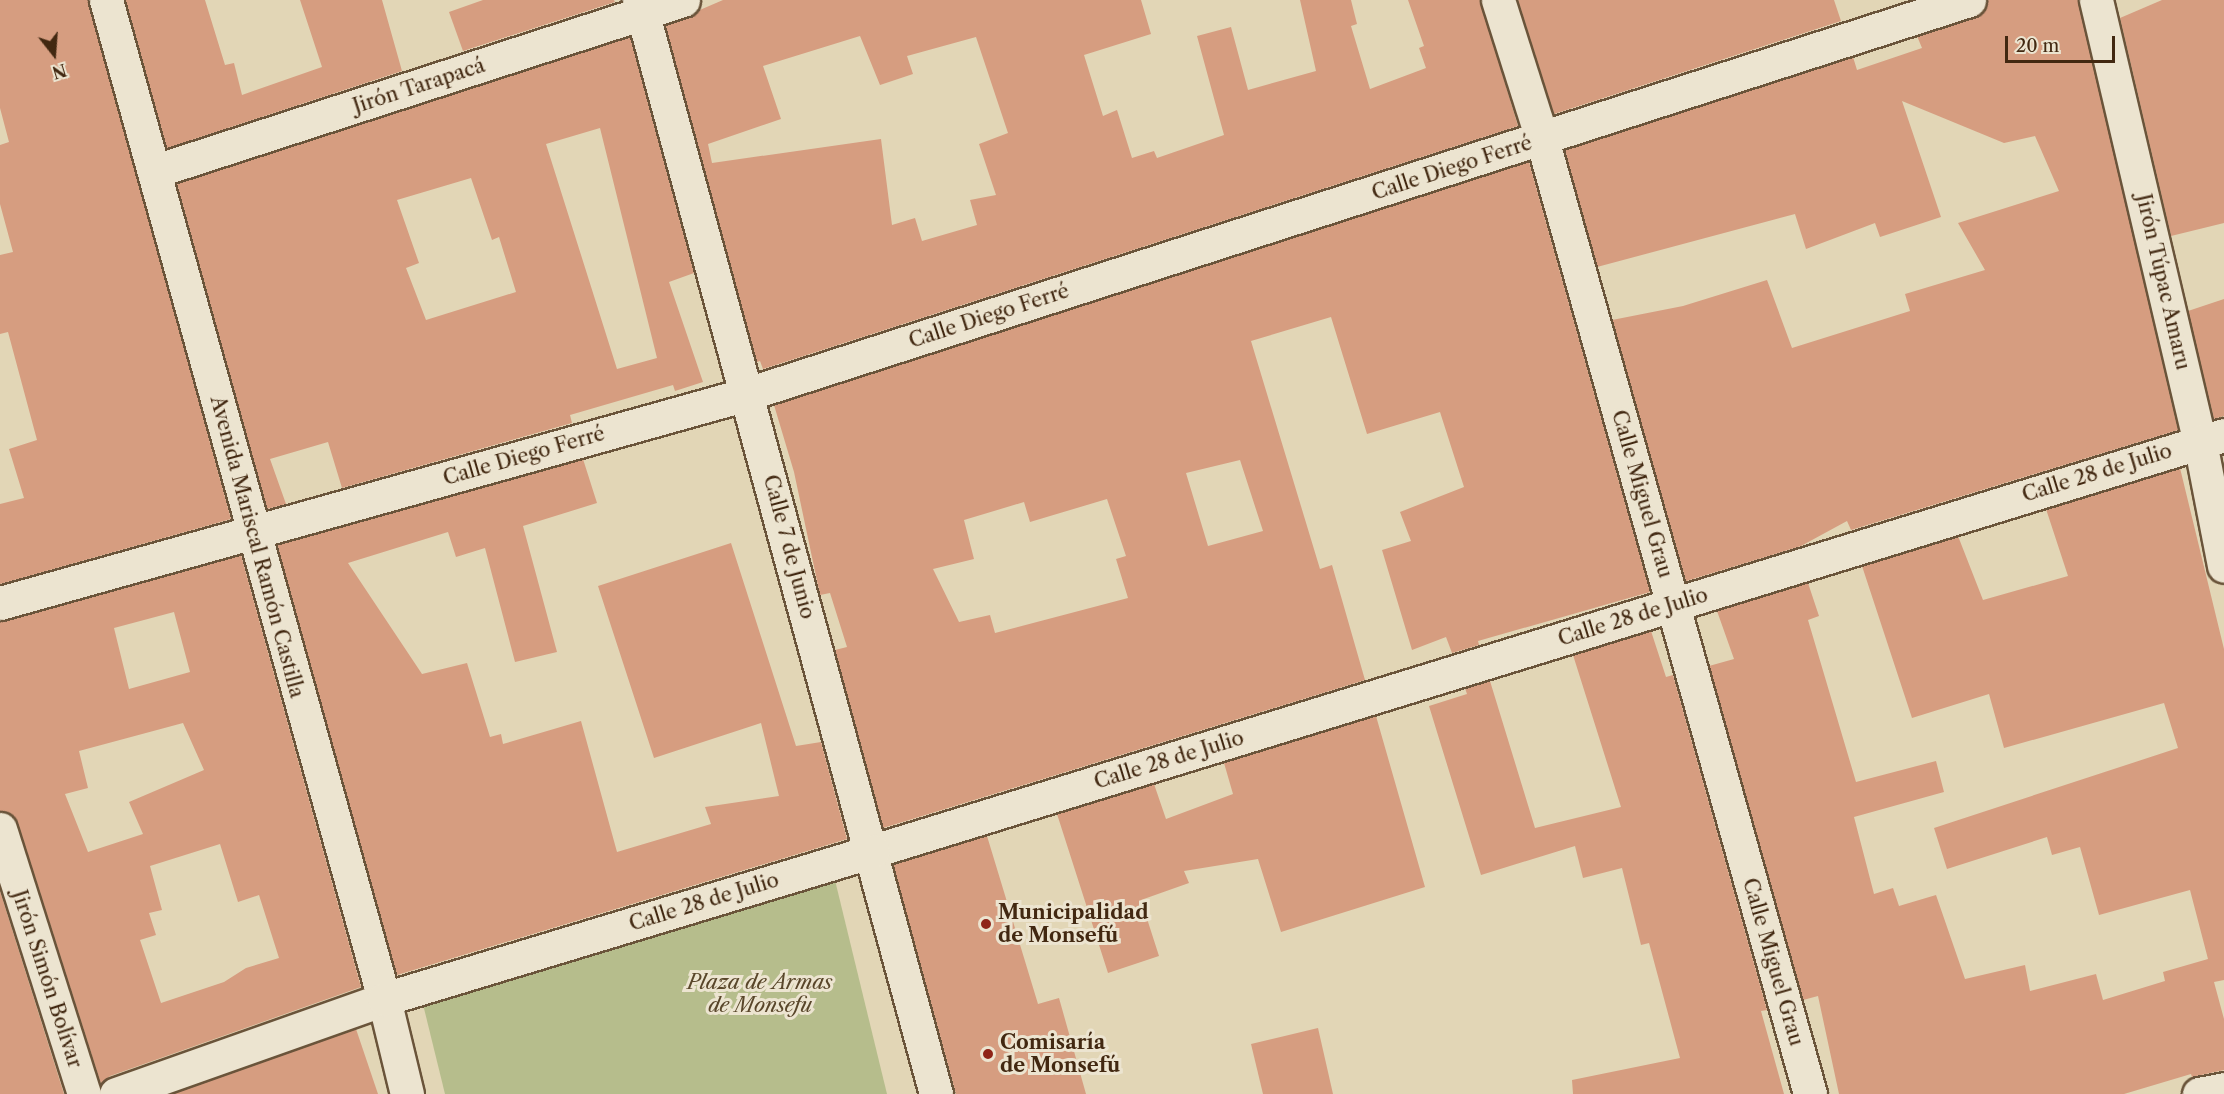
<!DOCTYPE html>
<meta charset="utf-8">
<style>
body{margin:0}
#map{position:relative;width:2224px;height:1094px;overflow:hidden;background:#e2d6b6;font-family:"Libre Caslon Text",serif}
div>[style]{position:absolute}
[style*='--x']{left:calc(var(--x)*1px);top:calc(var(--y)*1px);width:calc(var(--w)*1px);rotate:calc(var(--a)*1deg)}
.green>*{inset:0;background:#b6bd8c}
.building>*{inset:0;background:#d69d80}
.roads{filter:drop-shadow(2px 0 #6a543a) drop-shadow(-2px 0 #6a543a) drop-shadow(0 2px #6a543a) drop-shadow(0 -2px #6a543a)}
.minor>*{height:33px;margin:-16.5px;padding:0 16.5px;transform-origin:16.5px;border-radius:16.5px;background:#ece4d0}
.tertiary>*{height:33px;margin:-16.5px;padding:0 16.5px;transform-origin:16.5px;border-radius:16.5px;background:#ece4d0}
.dots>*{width:16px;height:16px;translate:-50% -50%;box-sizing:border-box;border:3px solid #ece4d0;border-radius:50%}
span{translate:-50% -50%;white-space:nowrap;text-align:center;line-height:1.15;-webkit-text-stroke:6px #ece4d0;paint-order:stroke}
.street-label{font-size:20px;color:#422811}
.poi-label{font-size:20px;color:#422811;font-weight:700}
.left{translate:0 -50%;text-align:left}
.park-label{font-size:20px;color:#59462a;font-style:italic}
.north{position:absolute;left:24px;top:24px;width:60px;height:60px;-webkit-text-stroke:4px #ece4d0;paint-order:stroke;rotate:163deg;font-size:16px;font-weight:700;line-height:24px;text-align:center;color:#422811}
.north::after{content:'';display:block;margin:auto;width:21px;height:27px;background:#422811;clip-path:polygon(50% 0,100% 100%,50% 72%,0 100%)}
.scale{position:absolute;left:2005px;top:36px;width:110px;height:27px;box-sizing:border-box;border:3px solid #422811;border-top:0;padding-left:8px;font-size:18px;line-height:21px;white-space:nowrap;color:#422811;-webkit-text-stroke:4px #ece4d0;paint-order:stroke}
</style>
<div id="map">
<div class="green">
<div style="clip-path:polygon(833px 872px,887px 1094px,445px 1094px,419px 988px)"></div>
</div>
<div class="building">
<div style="clip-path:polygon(0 0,88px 0,231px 519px,0 584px,0 504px,24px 498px,9px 449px,37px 440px,8px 332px,0 334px,0 255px,13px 252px,0 204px,0 145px,9px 142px,0 108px)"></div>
<div style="clip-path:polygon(125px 0,205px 0,225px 65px,234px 63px,242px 95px,322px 67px,300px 0,382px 0,402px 71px,167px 148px)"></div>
<div style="clip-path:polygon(483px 0,614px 0,615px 2px,463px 51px,449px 12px)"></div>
<div style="clip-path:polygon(evenodd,723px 0,1141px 0,1151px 34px,1084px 55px,1103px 116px,1117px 110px,1132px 158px,1154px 151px,1157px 158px,1224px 135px,1197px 36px,1231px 27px,1248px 90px,1316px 71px,1300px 0,1351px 0,1357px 24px,1351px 26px,1370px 89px,1426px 68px,1419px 48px,1424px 46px,1408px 0,1480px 0,1518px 126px,763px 369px,760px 361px,757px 362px,665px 25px,723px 0,860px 36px,880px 85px,913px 74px,907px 56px,976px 37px,1008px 133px,979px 144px,996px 195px,970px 200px,977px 225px,922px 241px,915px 218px,892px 225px,881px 139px,712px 163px,708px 144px,781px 119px,763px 66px,860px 36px)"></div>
<div style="clip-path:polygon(1518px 0,1834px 0,1841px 21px,1554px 114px)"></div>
<div style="clip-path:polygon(1987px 0,2078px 0,2178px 430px,1851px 530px,1847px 521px,1801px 546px,1686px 581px,1612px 320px,1683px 306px,1767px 280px,1792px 348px,1910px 311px,1905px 294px,1985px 270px,1958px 223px,2059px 191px,2035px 136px,2004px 143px,1902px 101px,1941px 217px,1880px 237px,1875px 223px,1806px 249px,1795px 214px,1597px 267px,1565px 150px,1853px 57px,1857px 70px,1922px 48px,1917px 36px,1975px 18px,1983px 12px)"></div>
<div style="clip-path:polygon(2162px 0,2224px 0,2224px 223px,2171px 236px,2120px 18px)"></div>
<div style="clip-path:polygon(evenodd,630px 37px,694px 273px,669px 282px,703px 382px,675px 391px,673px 385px,570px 415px,572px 423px,342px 488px,328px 442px,270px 459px,286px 504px,267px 509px,177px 184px,630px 37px,600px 128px,657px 358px,617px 369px,546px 144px,600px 128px,630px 37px,471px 178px,492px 240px,499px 237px,516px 292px,426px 320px,406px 268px,419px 263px,397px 200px,471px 178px)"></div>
<div style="clip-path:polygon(evenodd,1529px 162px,1650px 592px,1478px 641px,1479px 645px,1452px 653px,1446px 637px,1412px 650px,1382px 550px,1411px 541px,1400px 512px,1464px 487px,1440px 412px,1367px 434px,1331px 317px,1251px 341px,1320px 569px,1332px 565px,1365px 680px,883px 828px,835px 650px,847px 647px,830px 593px,820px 595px,794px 472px,774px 405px,1529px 162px,1240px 460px,1263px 531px,1208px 546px,1186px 473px,1240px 460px,1529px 162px,1107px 499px,1126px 556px,1116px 559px,1128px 598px,995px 633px,990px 615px,959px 622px,933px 569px,974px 559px,964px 520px,1024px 502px,1030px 522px,1107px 499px)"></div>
<div style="clip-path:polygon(2224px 299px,2224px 416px,2214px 419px,2188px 311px)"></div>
<div style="clip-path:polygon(583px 459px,597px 503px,523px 526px,557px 652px,515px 662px,485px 548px,456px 557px,448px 532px,348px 563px,422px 674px,467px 663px,490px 737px,501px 734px,503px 744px,581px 721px,617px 852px,711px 824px,705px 807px,779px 796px,761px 723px,654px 758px,598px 586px,731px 543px,796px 746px,821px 742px,847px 839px,397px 975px,277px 545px)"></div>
<div style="clip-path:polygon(2180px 468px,2224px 649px,2224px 980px,2214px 982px,2224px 1019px,2224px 1070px,2192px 1077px,2191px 1074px,2124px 1094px,1839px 1094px,1818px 996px,1803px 1000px,1709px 666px,1734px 659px,1717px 611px,1808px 583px,1819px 616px,1808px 620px,1856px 782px,1936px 761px,1944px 792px,1854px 817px,1874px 894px,1893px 888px,1899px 906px,1936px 895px,1965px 979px,2025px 965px,2030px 991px,2096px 974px,2103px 1000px,2165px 981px,2163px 972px,2208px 959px,2190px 890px,2099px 915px,2080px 847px,2052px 855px,2047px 837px,1947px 869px,1934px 828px,2178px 748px,2164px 703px,2004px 748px,1989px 694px,1912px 718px,1862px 566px,1958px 536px,1983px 600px,2068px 576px,2046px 509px)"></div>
<div style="clip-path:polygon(evenodd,241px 555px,361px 987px,110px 1076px,101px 1084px,18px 823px,12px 815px,0 811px,0 621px,241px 555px,174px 612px,190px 672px,129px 689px,114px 628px,174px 612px,241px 555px,183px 723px,204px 770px,129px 802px,143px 834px,88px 852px,65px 794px,88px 788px,79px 751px,183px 723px,241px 555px,220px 844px,238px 902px,259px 895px,279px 958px,246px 968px,224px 982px,161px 1003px,140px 940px,156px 935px,149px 913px,162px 910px,150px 866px,220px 844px)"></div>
<div style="clip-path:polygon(1651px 631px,1666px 677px,1673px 675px,1767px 1010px,1761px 1011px,1784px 1094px,1573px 1094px,1572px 1080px,1680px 1058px,1649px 943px,1641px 945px,1622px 868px,1583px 878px,1575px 846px,1481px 875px,1429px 706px,1467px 694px,1465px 688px,1490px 681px,1535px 828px,1621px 807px,1573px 655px)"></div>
<div style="clip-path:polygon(1376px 716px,1425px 887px,1281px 932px,1258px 859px,1184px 871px,1189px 883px,1141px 900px,1159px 956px,1108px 973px,1057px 814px,1154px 784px,1166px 819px,1233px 794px,1224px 763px)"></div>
<div style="clip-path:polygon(987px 836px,1038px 1004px,1059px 998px,1086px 1094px,956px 1094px,893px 864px)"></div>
<div style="clip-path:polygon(0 891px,64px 1094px,0 1094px)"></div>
<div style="clip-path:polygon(1318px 1028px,1333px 1094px,1263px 1094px,1251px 1044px)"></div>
<div style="clip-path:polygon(356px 1029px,378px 1094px,172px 1094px)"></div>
</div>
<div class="roads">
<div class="minor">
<div style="--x:1498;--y:0;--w:146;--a:72.4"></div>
<div style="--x:1542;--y:139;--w:992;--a:74.32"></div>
<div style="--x:2096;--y:0;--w:454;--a:76.8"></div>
<div style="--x:2200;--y:442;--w:126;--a:79"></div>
<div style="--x:155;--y:171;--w:555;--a:-17.95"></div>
<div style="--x:0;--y:603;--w:776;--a:-15.63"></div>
<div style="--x:747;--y:394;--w:1284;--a:-17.87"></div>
<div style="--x:0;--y:829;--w:278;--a:72.4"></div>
<div style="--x:873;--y:851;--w:1414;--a:-17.11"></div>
<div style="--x:2199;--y:1094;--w:25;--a:-11"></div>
</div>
<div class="tertiary">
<div style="--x:106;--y:0;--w:1037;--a:74.45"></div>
<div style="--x:384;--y:999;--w:98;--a:76.4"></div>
<div style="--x:639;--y:0;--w:1134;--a:74.81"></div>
<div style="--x:116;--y:1094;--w:284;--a:-19.5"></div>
<div style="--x:384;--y:999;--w:511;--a:-16.84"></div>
</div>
</div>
<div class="dots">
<div style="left:986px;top:924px;background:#8f2418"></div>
<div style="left:988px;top:1054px;background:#8f2418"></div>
</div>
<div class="street-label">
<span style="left:419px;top:86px;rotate:-18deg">Jirón Tarapacá</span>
<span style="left:1452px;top:168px;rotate:-18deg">Calle Diego Ferré</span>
<span style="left:2163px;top:282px;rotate:77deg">Jirón Túpac Amaru</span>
<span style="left:989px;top:316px;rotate:-18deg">Calle Diego Ferré</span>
<span style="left:524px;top:456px;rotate:-16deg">Calle Diego Ferré</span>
<span style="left:2097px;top:473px;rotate:-17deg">Calle 28 de Julio</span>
<span style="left:1642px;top:494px;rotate:74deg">Calle Miguel Grau</span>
<span style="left:257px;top:547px;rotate:75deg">Avenida Mariscal Ramón Castilla</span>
<span style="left:789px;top:547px;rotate:75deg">Calle 7 de Junio</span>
<span style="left:1633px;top:617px;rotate:-17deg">Calle 28 de Julio</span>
<span style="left:1169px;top:760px;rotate:-17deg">Calle 28 de Julio</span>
<span style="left:704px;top:902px;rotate:-17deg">Calle 28 de Julio</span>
<span style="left:1773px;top:962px;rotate:74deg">Calle Miguel Grau</span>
<span style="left:47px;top:979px;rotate:72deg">Jirón Simón Bolívar</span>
</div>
<div class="poi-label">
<span class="left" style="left:998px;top:924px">Municipalidad<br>de Monsefú</span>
<span class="left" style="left:1000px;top:1054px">Comisaría<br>de Monsefú</span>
</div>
<div class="park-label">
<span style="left:760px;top:994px">Plaza de Armas<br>de Monsefu</span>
</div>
<div class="north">N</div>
<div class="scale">20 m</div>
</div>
